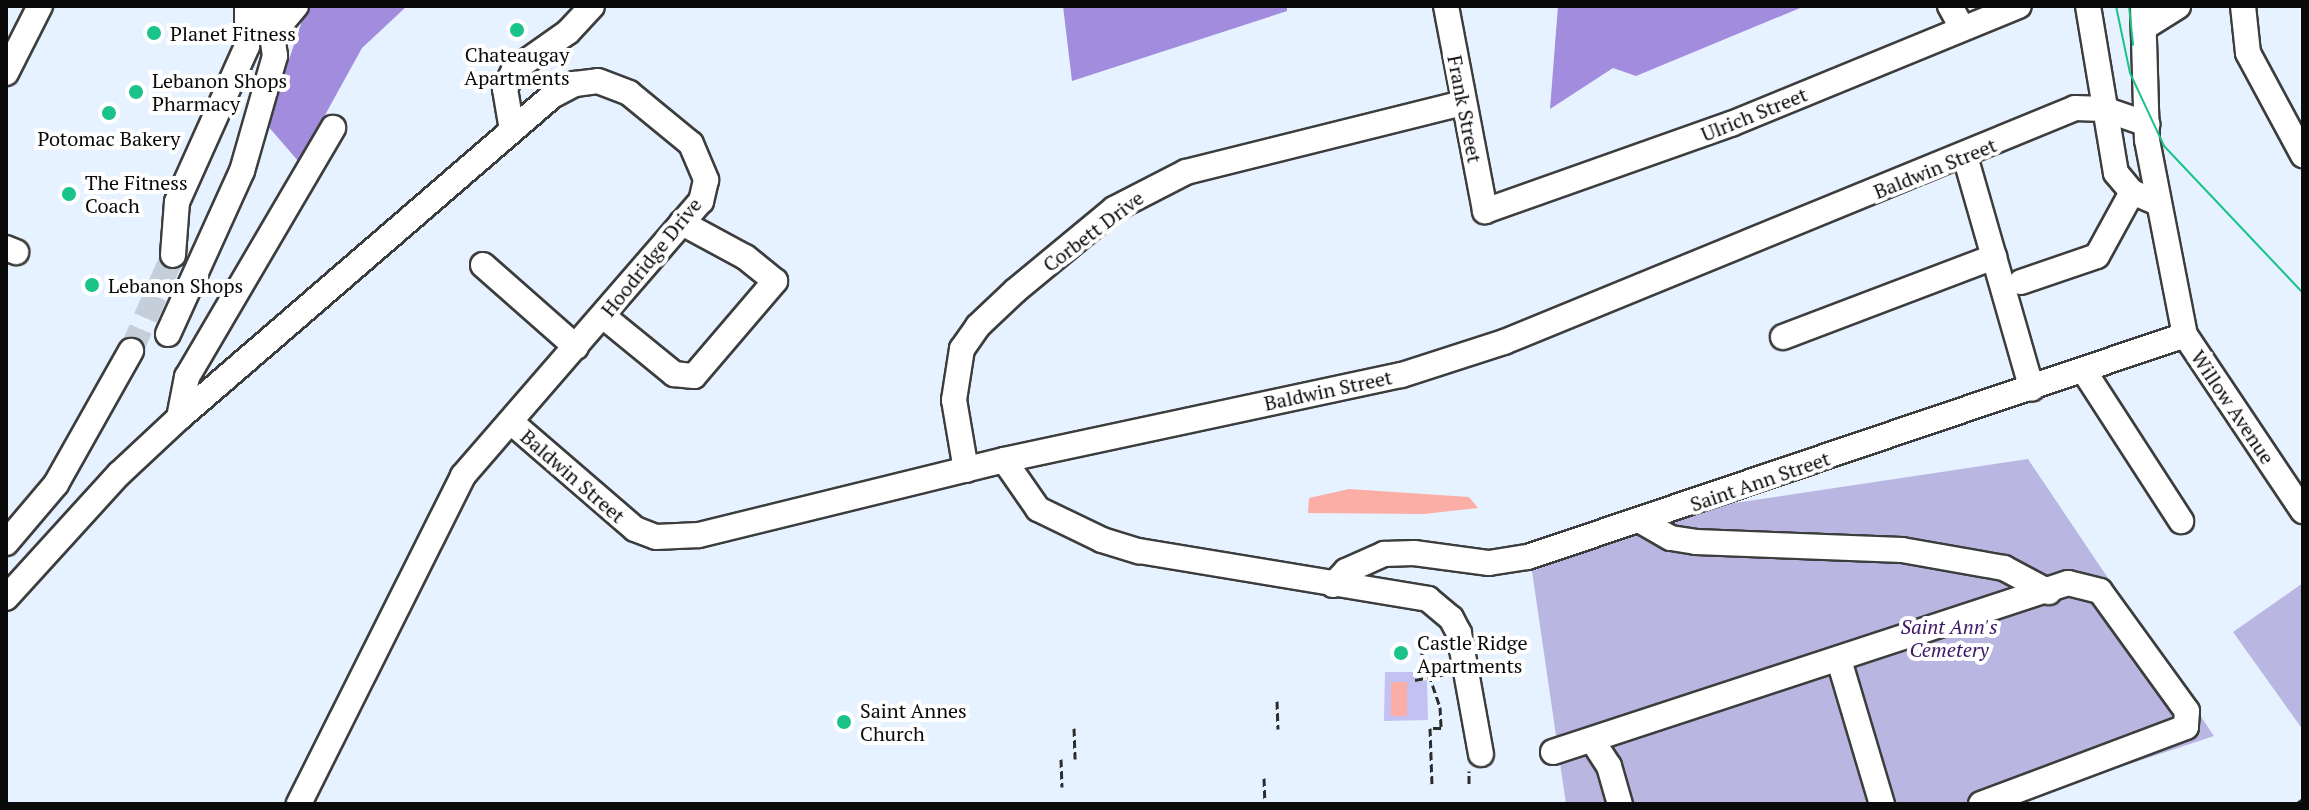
<!DOCTYPE html>
<style>
body{margin:0}
#map{position:relative;width:2309px;height:810px;overflow:hidden;background:#e6f2ff;font-family:"PT Serif",serif}
div>[style]{position:absolute}
[style*='--x']{left:calc(var(--x)*1px);top:calc(var(--y)*1px);width:calc(var(--w)*1px);rotate:calc(var(--a)*1deg)}
.forest>*{inset:0;background:#a18cdd}
.cemetery>*{inset:0;background:#b9b7e1}
.pitch>*{inset:0;background:#c3c0f2}
.water>*{inset:0;background:#fbaea6}
.minor-tunnel>*{height:24px;margin-top:-12px;transform-origin:0;background:repeating-linear-gradient(90deg,#c5cfda 0 24px,transparent 0 36px)}
.path>*{height:3px;margin-top:-1.5px;transform-origin:0;background:repeating-linear-gradient(90deg,#2c2c2c 0 8px,transparent 0 12px)}
.roads{filter:drop-shadow(2px 0 #3d3d3d) drop-shadow(-2px 0 #3d3d3d) drop-shadow(0 2px #3d3d3d) drop-shadow(0 -2px #3d3d3d)}
.minor>*{height:24px;margin:-12px;padding:0 12px;transform-origin:12px;border-radius:12px;background:#fff}
.tram>*{height:2px;margin:-1px;padding:0 1px;transform-origin:1px;border-radius:1px;background:#19c389}
.dots>*{width:22px;height:22px;translate:-50% -50%;box-sizing:border-box;border:4px solid #fff;border-radius:50%}
span{translate:-50% -50%;white-space:nowrap;text-align:center;line-height:1.15;-webkit-text-stroke:8px #fff;paint-order:stroke}
.poi-label{font-size:20px;color:#0a0a0a}
.left{translate:0 -50%;text-align:left}
.street-label{font-size:20px;color:#0a0a0a}
.park-label{font-size:20px;color:#3e1765;font-style:italic}
.frame{position:absolute;inset:0;border:8px solid #0a0a0a;pointer-events:none}
</style>
<div id="map">
<div class="forest">
<div style="clip-path:polygon(307px 6px,407px 6px,362px 48px,299px 162px,267px 125px)"></div>
<div style="clip-path:polygon(1063px 6px,1287px 6px,1287px 11px,1072px 81px)"></div>
<div style="clip-path:polygon(1558px 6px,1805px 6px,1636px 76px,1613px 68px,1550px 109px)"></div>
</div>
<div class="cemetery">
<div style="clip-path:polygon(2028px 459px,2214px 736px,2009px 804px,1566px 804px,1532px 571px,1721px 505px)"></div>
<div style="clip-path:polygon(2303px 583px,2303px 730px,2233px 632px)"></div>
</div>
<div class="pitch">
<div style="clip-path:polygon(1385px 672px,1415px 672px,1416px 682px,1427px 680px,1428px 720px,1384px 721px)"></div>
</div>
<div class="water">
<div style="clip-path:polygon(1349px 489px,1469px 497px,1478px 508px,1424px 514px,1308px 513px,1309px 498px)"></div>
<div style="clip-path:polygon(1391px 682px,1407px 682px,1407px 716px,1391px 716px)"></div>
</div>
<div class="minor-tunnel">
<div style="--x:131;--y:351;--w:105;--a:-66.4"></div>
</div>
<div class="path">
<div style="--x:1421;--y:651;--w:59;--a:71.3"></div>
<div style="--x:1440;--y:707;--w:21;--a:87"></div>
<div style="--x:1441;--y:728;--w:11;--a:180"></div>
<div style="--x:1430;--y:728;--w:56;--a:88"></div>
<div style="--x:1415;--y:680;--w:33;--a:-11"></div>
<div style="--x:1277;--y:701;--w:28;--a:88"></div>
<div style="--x:1074;--y:728;--w:31;--a:88"></div>
<div style="--x:1061;--y:759;--w:28;--a:88"></div>
<div style="--x:1264;--y:778;--w:26;--a:88"></div>
<div style="--x:1469;--y:784;--w:13;--a:-90"></div>
<div style="--x:2296;--y:804;--w:9;--a:-36"></div>
</div>
<div class="roads">
<div class="minor">
<div style="--x:1446;--y:6;--w:209;--a:79.2"></div>
<div style="--x:1485;--y:211;--w:261;--a:-19.5"></div>
<div style="--x:1731;--y:124;--w:311;--a:-22.3"></div>
<div style="--x:1950;--y:6;--w:25;--a:61"></div>
<div style="--x:2088;--y:6;--w:169;--a:80.5"></div>
<div style="--x:2116;--y:173;--w:25;--a:50"></div>
<div style="--x:2132;--y:192;--w:28;--a:23"></div>
<div style="--x:2143;--y:6;--w:134;--a:88.3"></div>
<div style="--x:2147;--y:140;--w:199;--a:79"></div>
<div style="--x:2185;--y:335;--w:212;--a:56.2"></div>
<div style="--x:2243;--y:6;--w:47;--a:83.9"></div>
<div style="--x:2248;--y:53;--w:116;--a:61.7"></div>
<div style="--x:270;--y:16;--w:15;--a:11"></div>
<div style="--x:285;--y:19;--w:17;--a:-50"></div>
<div style="--x:2145;--y:27;--w:39;--a:-32"></div>
<div style="--x:6;--y:73;--w:75;--a:-63.1"></div>
<div style="--x:512;--y:130;--w:42;--a:-99.7"></div>
<div style="--x:505;--y:89;--w:21;--a:-65"></div>
<div style="--x:514;--y:70;--w:66;--a:-35.1"></div>
<div style="--x:568;--y:32;--w:35;--a:-47"></div>
<div style="--x:1965;--y:156;--w:242;--a:74"></div>
<div style="--x:6;--y:248;--w:11;--a:22"></div>
<div style="--x:173;--y:255;--w:53;--a:-85.7"></div>
<div style="--x:177;--y:202;--w:171;--a:-65.8"></div>
<div style="--x:247;--y:46;--w:40;--a:-90"></div>
<div style="--x:483;--y:265;--w:124;--a:41.4"></div>
<div style="--x:2021;--y:282;--w:80;--a:-18.9"></div>
<div style="--x:2097;--y:256;--w:73;--a:-61.3"></div>
<div style="--x:603;--y:316;--w:92;--a:39.2"></div>
<div style="--x:674;--y:374;--w:20;--a:6"></div>
<div style="--x:694;--y:376;--w:125;--a:-49.5"></div>
<div style="--x:775;--y:281;--w:38;--a:-141"></div>
<div style="--x:745;--y:257;--w:72;--a:-151.6"></div>
<div style="--x:168;--y:334;--w:179;--a:-65.6"></div>
<div style="--x:242;--y:171;--w:120;--a:-74"></div>
<div style="--x:275;--y:56;--w:50;--a:-98"></div>
<div style="--x:1783;--y:337;--w:226;--a:-20.8"></div>
<div style="--x:2084;--y:371;--w:179;--a:57.1"></div>
<div style="--x:179;--y:418;--w:42;--a:-79"></div>
<div style="--x:187;--y:377;--w:289;--a:-59.6"></div>
<div style="--x:511;--y:422;--w:164;--a:40.8"></div>
<div style="--x:635;--y:529;--w:22;--a:21"></div>
<div style="--x:656;--y:537;--w:43;--a:-2.7"></div>
<div style="--x:699;--y:535;--w:314;--a:-13.8"></div>
<div style="--x:1004;--y:460;--w:407;--a:-12.1"></div>
<div style="--x:1402;--y:375;--w:107;--a:-17.9"></div>
<div style="--x:1504;--y:342;--w:617;--a:-22.28"></div>
<div style="--x:2075;--y:108;--w:29;--a:2"></div>
<div style="--x:2104;--y:109;--w:46;--a:19.2"></div>
<div style="--x:1004;--y:460;--w:60;--a:55.2"></div>
<div style="--x:1038;--y:509;--w:71;--a:25.8"></div>
<div style="--x:1102;--y:540;--w:39;--a:17"></div>
<div style="--x:1139;--y:551;--w:293;--a:9.4"></div>
<div style="--x:1428;--y:599;--w:30;--a:40"></div>
<div style="--x:1451;--y:618;--w:17;--a:62"></div>
<div style="--x:1459;--y:633;--w:123;--a:79.7"></div>
<div style="--x:966;--y:470;--w:71;--a:-99.7"></div>
<div style="--x:954;--y:400;--w:52;--a:-81.1"></div>
<div style="--x:962;--y:349;--w:28;--a:-55"></div>
<div style="--x:978;--y:326;--w:51;--a:-43.4"></div>
<div style="--x:1015;--y:291;--w:129;--a:-39.6"></div>
<div style="--x:1114;--y:209;--w:81;--a:-27.2"></div>
<div style="--x:1186;--y:172;--w:285;--a:-14"></div>
<div style="--x:1641;--y:521;--w:34;--a:30"></div>
<div style="--x:1671;--y:538;--w:25;--a:9"></div>
<div style="--x:1696;--y:542;--w:206;--a:2.2"></div>
<div style="--x:1902;--y:550;--w:104;--a:10"></div>
<div style="--x:2004;--y:568;--w:51;--a:28.1"></div>
<div style="--x:6;--y:543;--w:77;--a:-49.7"></div>
<div style="--x:56;--y:484;--w:153;--a:-60.6"></div>
<div style="--x:1333;--y:585;--w:19;--a:-47"></div>
<div style="--x:1346;--y:571;--w:42;--a:-24.1"></div>
<div style="--x:1384;--y:554;--w:30;--a:-2"></div>
<div style="--x:1414;--y:553;--w:76;--a:7.6"></div>
<div style="--x:1489;--y:563;--w:39;--a:-9"></div>
<div style="--x:1528;--y:557;--w:693;--a:-18.67"></div>
<div style="--x:6;--y:598;--w:168;--a:-47.7"></div>
<div style="--x:119;--y:474;--w:82;--a:-43"></div>
<div style="--x:179;--y:418;--w:493;--a:-40.8"></div>
<div style="--x:552;--y:96;--w:26;--a:-28"></div>
<div style="--x:575;--y:84;--w:23;--a:-7"></div>
<div style="--x:598;--y:81;--w:33;--a:21"></div>
<div style="--x:629;--y:93;--w:80;--a:39.4"></div>
<div style="--x:691;--y:144;--w:39;--a:67"></div>
<div style="--x:706;--y:180;--w:22;--a:103"></div>
<div style="--x:701;--y:201;--w:364;--a:130.9"></div>
<div style="--x:463;--y:476;--w:367;--a:116.6"></div>
<div style="--x:1839;--y:660;--w:150;--a:73.4"></div>
<div style="--x:1592;--y:740;--w:31;--a:57"></div>
<div style="--x:1609;--y:766;--w:40;--a:74"></div>
<div style="--x:1553;--y:752;--w:542;--a:-18.17"></div>
<div style="--x:2068;--y:583;--w:33;--a:14"></div>
<div style="--x:2100;--y:591;--w:148;--a:54.1"></div>
<div style="--x:2187;--y:711;--w:16;--a:94"></div>
<div style="--x:2186;--y:727;--w:219;--a:159.4"></div>
</div>
</div>
<div class="tram">
<div style="--x:2116;--y:6;--w:68;--a:78.2"></div>
<div style="--x:2130;--y:73;--w:81;--a:65"></div>
<div style="--x:2164;--y:146;--w:202;--a:46.6"></div>
<div style="--x:2129;--y:6;--w:39;--a:84"></div>
</div>
<div class="dots">
<div style="left:517px;top:30px;background:#19c389"></div>
<div style="left:154px;top:33px;background:#19c389"></div>
<div style="left:136px;top:92px;background:#19c389"></div>
<div style="left:109px;top:113px;background:#19c389"></div>
<div style="left:69px;top:194px;background:#19c389"></div>
<div style="left:92px;top:285px;background:#19c389"></div>
<div style="left:1401px;top:653px;background:#19c389"></div>
<div style="left:844px;top:722px;background:#19c389"></div>
</div>
<div class="poi-label">
<span class="left" style="left:170px;top:33px">Planet Fitness</span>
<span style="left:517px;top:66px">Chateaugay<br>Apartments</span>
<span class="left" style="left:152px;top:92px">Lebanon Shops<br>Pharmacy</span>
<span style="left:109px;top:138px">Potomac Bakery</span>
<span class="left" style="left:85px;top:194px">The Fitness<br>Coach</span>
<span class="left" style="left:108px;top:285px">Lebanon Shops</span>
<span class="left" style="left:1417px;top:654px">Castle Ridge<br>Apartments</span>
<span class="left" style="left:860px;top:722px">Saint Annes<br>Church</span>
</div>
<div class="street-label">
<span style="left:1465px;top:109px;rotate:79deg">Frank Street</span>
<span style="left:1754px;top:114px;rotate:-22deg">Ulrich Street</span>
<span style="left:1935px;top:168px;rotate:-22deg">Baldwin Street</span>
<span style="left:1093px;top:231px;rotate:-37deg">Corbett Drive</span>
<span style="left:651px;top:257px;rotate:-51deg">Hoodridge Drive</span>
<span style="left:1328px;top:390px;rotate:-12deg">Baldwin Street</span>
<span style="left:2233px;top:407px;rotate:56deg">Willow Avenue</span>
<span style="left:573px;top:476px;rotate:41deg">Baldwin Street</span>
<span style="left:1760px;top:481px;rotate:-19deg">Saint Ann Street</span>
</div>
<div class="park-label">
<span style="left:1949px;top:638px">Saint Ann's<br>Cemetery</span>
</div>
<div class="frame"></div>
</div>
